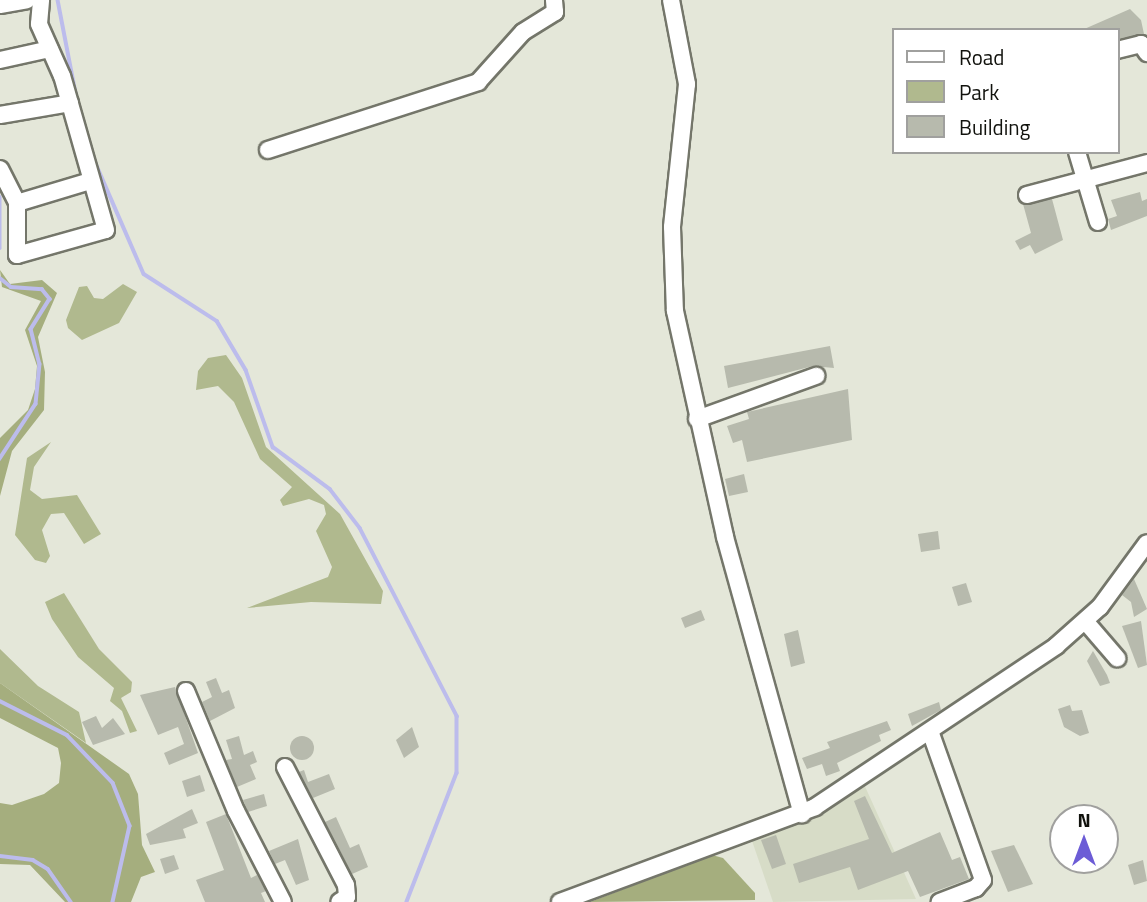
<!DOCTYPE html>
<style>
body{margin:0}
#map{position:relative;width:1147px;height:902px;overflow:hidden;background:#e4e7d9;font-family:"Titillium Web",sans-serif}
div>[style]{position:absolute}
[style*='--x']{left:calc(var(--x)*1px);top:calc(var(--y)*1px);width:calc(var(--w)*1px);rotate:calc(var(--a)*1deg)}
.built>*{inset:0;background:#d7dcc7}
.green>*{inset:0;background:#b0b98e}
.forest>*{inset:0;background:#a5ae7e}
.stream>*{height:3.5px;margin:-1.75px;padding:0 1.75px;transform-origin:1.75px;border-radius:1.75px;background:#bcbcec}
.building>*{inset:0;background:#b7baad}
.round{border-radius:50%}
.roads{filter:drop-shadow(2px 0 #74766a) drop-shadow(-2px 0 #74766a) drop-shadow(0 2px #74766a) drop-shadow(0 -2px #74766a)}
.minor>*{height:16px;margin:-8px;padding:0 8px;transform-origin:8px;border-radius:8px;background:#fff}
span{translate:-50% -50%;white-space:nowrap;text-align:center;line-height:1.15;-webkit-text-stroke:7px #fff;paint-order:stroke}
.legend{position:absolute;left:892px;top:28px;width:228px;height:126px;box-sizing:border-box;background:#fff;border:2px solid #a0a09e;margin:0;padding:9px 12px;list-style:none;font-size:21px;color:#11120d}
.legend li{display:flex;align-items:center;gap:14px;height:35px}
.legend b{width:35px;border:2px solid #a0a09e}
.north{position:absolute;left:1049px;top:804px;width:70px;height:70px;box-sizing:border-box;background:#fff;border:2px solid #a0a09e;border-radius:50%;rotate:0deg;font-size:19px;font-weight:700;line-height:28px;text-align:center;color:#11120d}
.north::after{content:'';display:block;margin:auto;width:24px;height:32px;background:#6c5cd6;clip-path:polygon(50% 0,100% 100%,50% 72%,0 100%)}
</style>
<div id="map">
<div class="built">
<div style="clip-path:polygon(863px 782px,916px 899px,773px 902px,751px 838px,814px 817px)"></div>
</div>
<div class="green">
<div style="clip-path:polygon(123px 284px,137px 292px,119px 323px,82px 340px,68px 328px,66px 320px,79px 287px,87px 286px,94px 298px,103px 299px)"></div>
<div style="clip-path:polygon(226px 355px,242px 378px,266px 447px,340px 514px,383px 591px,381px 604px,311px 602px,247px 608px,328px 577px,332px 567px,316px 531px,326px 514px,324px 505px,309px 499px,283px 506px,280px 500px,292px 487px,260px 459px,234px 402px,218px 386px,196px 390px,198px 371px,208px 358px)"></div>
<div style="clip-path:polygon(51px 442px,34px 467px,30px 490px,42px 499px,77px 495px,101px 534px,84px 544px,64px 513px,51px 514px,42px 530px,50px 556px,46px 563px,35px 560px,15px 535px,27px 458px)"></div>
<div style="clip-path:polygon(64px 593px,99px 649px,132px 682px,131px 692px,121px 698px,137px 731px,130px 733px,122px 711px,110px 701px,114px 688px,78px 657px,52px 619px,45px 602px)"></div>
<div style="clip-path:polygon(0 649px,38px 686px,79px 712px,86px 743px,0 683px)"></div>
</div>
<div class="forest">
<div style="clip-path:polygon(0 270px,10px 284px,42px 280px,57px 293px,38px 337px,45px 372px,44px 410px,12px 451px,0 496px,0 438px,28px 410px,35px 389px,37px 366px,25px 330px,41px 301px,2px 287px)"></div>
<div style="clip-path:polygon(0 683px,129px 774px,138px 794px,142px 845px,155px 872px,141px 877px,131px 902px,65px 902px,30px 865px,0 864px,0 803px,12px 805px,44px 794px,59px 783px,61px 763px,58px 748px,0 718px)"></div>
<div style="clip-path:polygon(712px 855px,723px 858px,755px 893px,755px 900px,590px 902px)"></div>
</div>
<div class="stream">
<div style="--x:58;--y:0;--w:106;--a:79.1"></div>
<div style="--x:94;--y:159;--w:125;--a:66.5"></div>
<div style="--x:144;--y:274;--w:87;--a:32.8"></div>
<div style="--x:217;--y:321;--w:57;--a:59.4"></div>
<div style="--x:246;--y:370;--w:82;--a:70.7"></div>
<div style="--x:273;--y:447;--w:71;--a:36.4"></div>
<div style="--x:330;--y:489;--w:49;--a:52.4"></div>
<div style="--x:360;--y:528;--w:212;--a:62.7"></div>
<div style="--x:457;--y:716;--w:57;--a:90"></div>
<div style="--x:457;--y:773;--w:138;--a:111.2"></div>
<div style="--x:0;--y:197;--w:51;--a:90"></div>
<div style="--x:0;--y:278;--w:14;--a:39"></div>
<div style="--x:11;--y:287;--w:31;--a:4"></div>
<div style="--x:42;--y:289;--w:13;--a:51"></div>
<div style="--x:50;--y:299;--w:36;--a:122"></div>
<div style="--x:31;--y:329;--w:36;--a:76"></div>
<div style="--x:40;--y:364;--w:40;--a:95.7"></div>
<div style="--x:36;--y:404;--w:66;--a:123.2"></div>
<div style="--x:0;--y:701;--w:75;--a:26.9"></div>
<div style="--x:67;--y:735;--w:66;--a:46.2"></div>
<div style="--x:113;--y:783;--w:46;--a:68.4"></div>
<div style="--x:130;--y:826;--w:78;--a:102.6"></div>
<div style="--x:0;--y:856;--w:33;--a:7"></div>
<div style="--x:33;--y:860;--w:17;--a:31"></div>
<div style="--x:48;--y:869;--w:40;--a:55.1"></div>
</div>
<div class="building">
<div style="clip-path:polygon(1130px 9px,1141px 20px,1144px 34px,1117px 39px,1117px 30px,1082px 30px)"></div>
<div style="clip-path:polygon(1140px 192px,1142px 201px,1147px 199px,1147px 216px,1111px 230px,1108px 219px,1117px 216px,1111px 200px)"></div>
<div style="clip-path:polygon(1052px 199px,1063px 240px,1035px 254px,1030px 245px,1020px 250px,1015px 241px,1031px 233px,1023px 204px)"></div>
<div style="clip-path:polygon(830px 346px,834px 368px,813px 366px,728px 388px,724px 366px)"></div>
<div style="clip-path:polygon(848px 389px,852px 440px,747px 462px,742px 440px,733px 443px,727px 426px,749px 419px,747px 412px)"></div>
<div style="clip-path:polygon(744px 474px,748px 492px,729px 496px,725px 479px)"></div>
<div style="clip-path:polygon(938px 531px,940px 549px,921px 552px,918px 534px)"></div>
<div style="clip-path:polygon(1134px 579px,1147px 609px,1134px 617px,1131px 602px,1122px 595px)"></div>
<div style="clip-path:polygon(966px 583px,972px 602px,958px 606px,952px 587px)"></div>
<div style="clip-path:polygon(701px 610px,705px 620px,685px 628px,681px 618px)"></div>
<div style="clip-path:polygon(1141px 621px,1147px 665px,1138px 668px,1122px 626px)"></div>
<div style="clip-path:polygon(798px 630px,805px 663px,791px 667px,784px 634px)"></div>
<div style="clip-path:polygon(1093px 651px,1107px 675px,1110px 683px,1100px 686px,1087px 661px)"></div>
<div style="clip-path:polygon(216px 678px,222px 693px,229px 690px,235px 708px,210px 721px,202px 702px,212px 697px,206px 682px)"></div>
<div style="clip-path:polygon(175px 687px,198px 753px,169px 765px,164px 753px,184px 744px,178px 727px,158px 735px,140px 695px)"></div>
<div style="clip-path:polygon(939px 702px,941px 710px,912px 726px,908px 714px)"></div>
<div style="clip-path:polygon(1070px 705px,1072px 711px,1082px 710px,1089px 733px,1080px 736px,1064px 727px,1058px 709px)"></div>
<div style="clip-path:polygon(96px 716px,102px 728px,113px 718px,125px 734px,93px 745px,82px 722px)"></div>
<div style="clip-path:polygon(887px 721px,891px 730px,879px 735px,881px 741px,837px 763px,840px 771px,826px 776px,822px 764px,807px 769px,802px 758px,830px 748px,827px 742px)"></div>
<div style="clip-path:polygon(412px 727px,419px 747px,404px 758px,396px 740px)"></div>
<div class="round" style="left:290px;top:736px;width:24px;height:24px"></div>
<div style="clip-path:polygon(239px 736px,244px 755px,253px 751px,257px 762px,250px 765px,256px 779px,237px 787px,226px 760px,232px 759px,226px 740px)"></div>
<div style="clip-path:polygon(304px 770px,308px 782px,329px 774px,335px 789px,313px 798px,299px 772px)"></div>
<div style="clip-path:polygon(200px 775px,205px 791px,187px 797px,182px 781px)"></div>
<div style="clip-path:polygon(264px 794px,267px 806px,248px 812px,243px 800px)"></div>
<div style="clip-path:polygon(865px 796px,892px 853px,940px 832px,952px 860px,960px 857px,969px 879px,920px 897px,908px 871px,858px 890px,850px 867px,799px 883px,793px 864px,869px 839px,854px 801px)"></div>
<div style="clip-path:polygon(192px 809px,198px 823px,183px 829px,186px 838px,150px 845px,146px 834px)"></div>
<div style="clip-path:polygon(226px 814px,251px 878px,257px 875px,266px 891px,261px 893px,265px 902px,205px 902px,196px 880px,224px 870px,206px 822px)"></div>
<div style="clip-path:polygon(336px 817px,350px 848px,359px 844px,368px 867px,352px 874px,325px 822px)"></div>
<div style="clip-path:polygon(776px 835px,786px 864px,772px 869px,761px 840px)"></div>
<div style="clip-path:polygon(298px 839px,309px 880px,296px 885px,285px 860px,275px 864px,269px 851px)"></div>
<div style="clip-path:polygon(1014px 845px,1033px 884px,1008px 892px,991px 851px)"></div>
<div style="clip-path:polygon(174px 855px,179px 869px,165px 874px,160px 859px)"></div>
<div style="clip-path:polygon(1143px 860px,1147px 881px,1134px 885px,1128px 865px)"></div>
</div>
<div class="roads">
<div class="minor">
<div style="--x:671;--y:0;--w:86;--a:79.2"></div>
<div style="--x:687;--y:84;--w:144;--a:96"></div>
<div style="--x:672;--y:227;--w:84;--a:88"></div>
<div style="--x:675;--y:311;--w:231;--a:77.5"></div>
<div style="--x:725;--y:537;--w:288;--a:74.5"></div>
<div style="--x:0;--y:5;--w:27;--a:-10"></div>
<div style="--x:1117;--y:50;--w:25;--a:-14"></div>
<div style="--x:1141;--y:44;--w:11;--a:56"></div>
<div style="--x:0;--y:60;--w:51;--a:-12.4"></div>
<div style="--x:0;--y:115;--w:71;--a:-9.7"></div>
<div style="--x:268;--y:150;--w:221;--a:-17.9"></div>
<div style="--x:478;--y:82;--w:67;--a:-48"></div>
<div style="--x:523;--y:32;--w:38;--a:-32"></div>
<div style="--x:555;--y:12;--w:12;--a:-95"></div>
<div style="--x:1077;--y:152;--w:73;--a:73.3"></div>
<div style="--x:0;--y:169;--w:38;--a:63"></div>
<div style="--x:17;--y:203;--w:52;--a:90"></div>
<div style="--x:17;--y:255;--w:92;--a:-15.7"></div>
<div style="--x:106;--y:230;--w:160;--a:-105.9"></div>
<div style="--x:62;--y:76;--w:57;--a:-113.9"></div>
<div style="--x:39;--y:24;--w:24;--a:-85"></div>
<div style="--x:1027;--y:195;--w:124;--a:-14.9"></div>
<div style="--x:17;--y:203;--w:76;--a:-16.8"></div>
<div style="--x:697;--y:419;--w:127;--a:-19.9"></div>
<div style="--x:1086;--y:622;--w:48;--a:49.3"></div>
<div style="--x:186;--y:691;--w:130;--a:67.4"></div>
<div style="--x:236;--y:811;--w:102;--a:62.7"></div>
<div style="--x:930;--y:731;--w:158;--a:70.4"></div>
<div style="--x:983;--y:880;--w:11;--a:131"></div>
<div style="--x:976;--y:888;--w:39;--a:159"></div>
<div style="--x:285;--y:767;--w:133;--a:62.7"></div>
<div style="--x:346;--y:885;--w:12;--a:85"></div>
<div style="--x:347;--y:897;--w:9;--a:148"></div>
<div style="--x:560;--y:902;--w:272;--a:-20.4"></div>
<div style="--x:815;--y:807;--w:290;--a:-33.7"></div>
<div style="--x:1056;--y:646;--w:59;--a:-41.6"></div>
<div style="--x:1100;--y:607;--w:79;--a:-53.7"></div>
</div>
</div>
<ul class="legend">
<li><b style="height:9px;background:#fff"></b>Road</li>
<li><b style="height:19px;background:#b0b98e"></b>Park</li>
<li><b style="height:19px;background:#b7baad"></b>Building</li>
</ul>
<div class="north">N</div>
</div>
